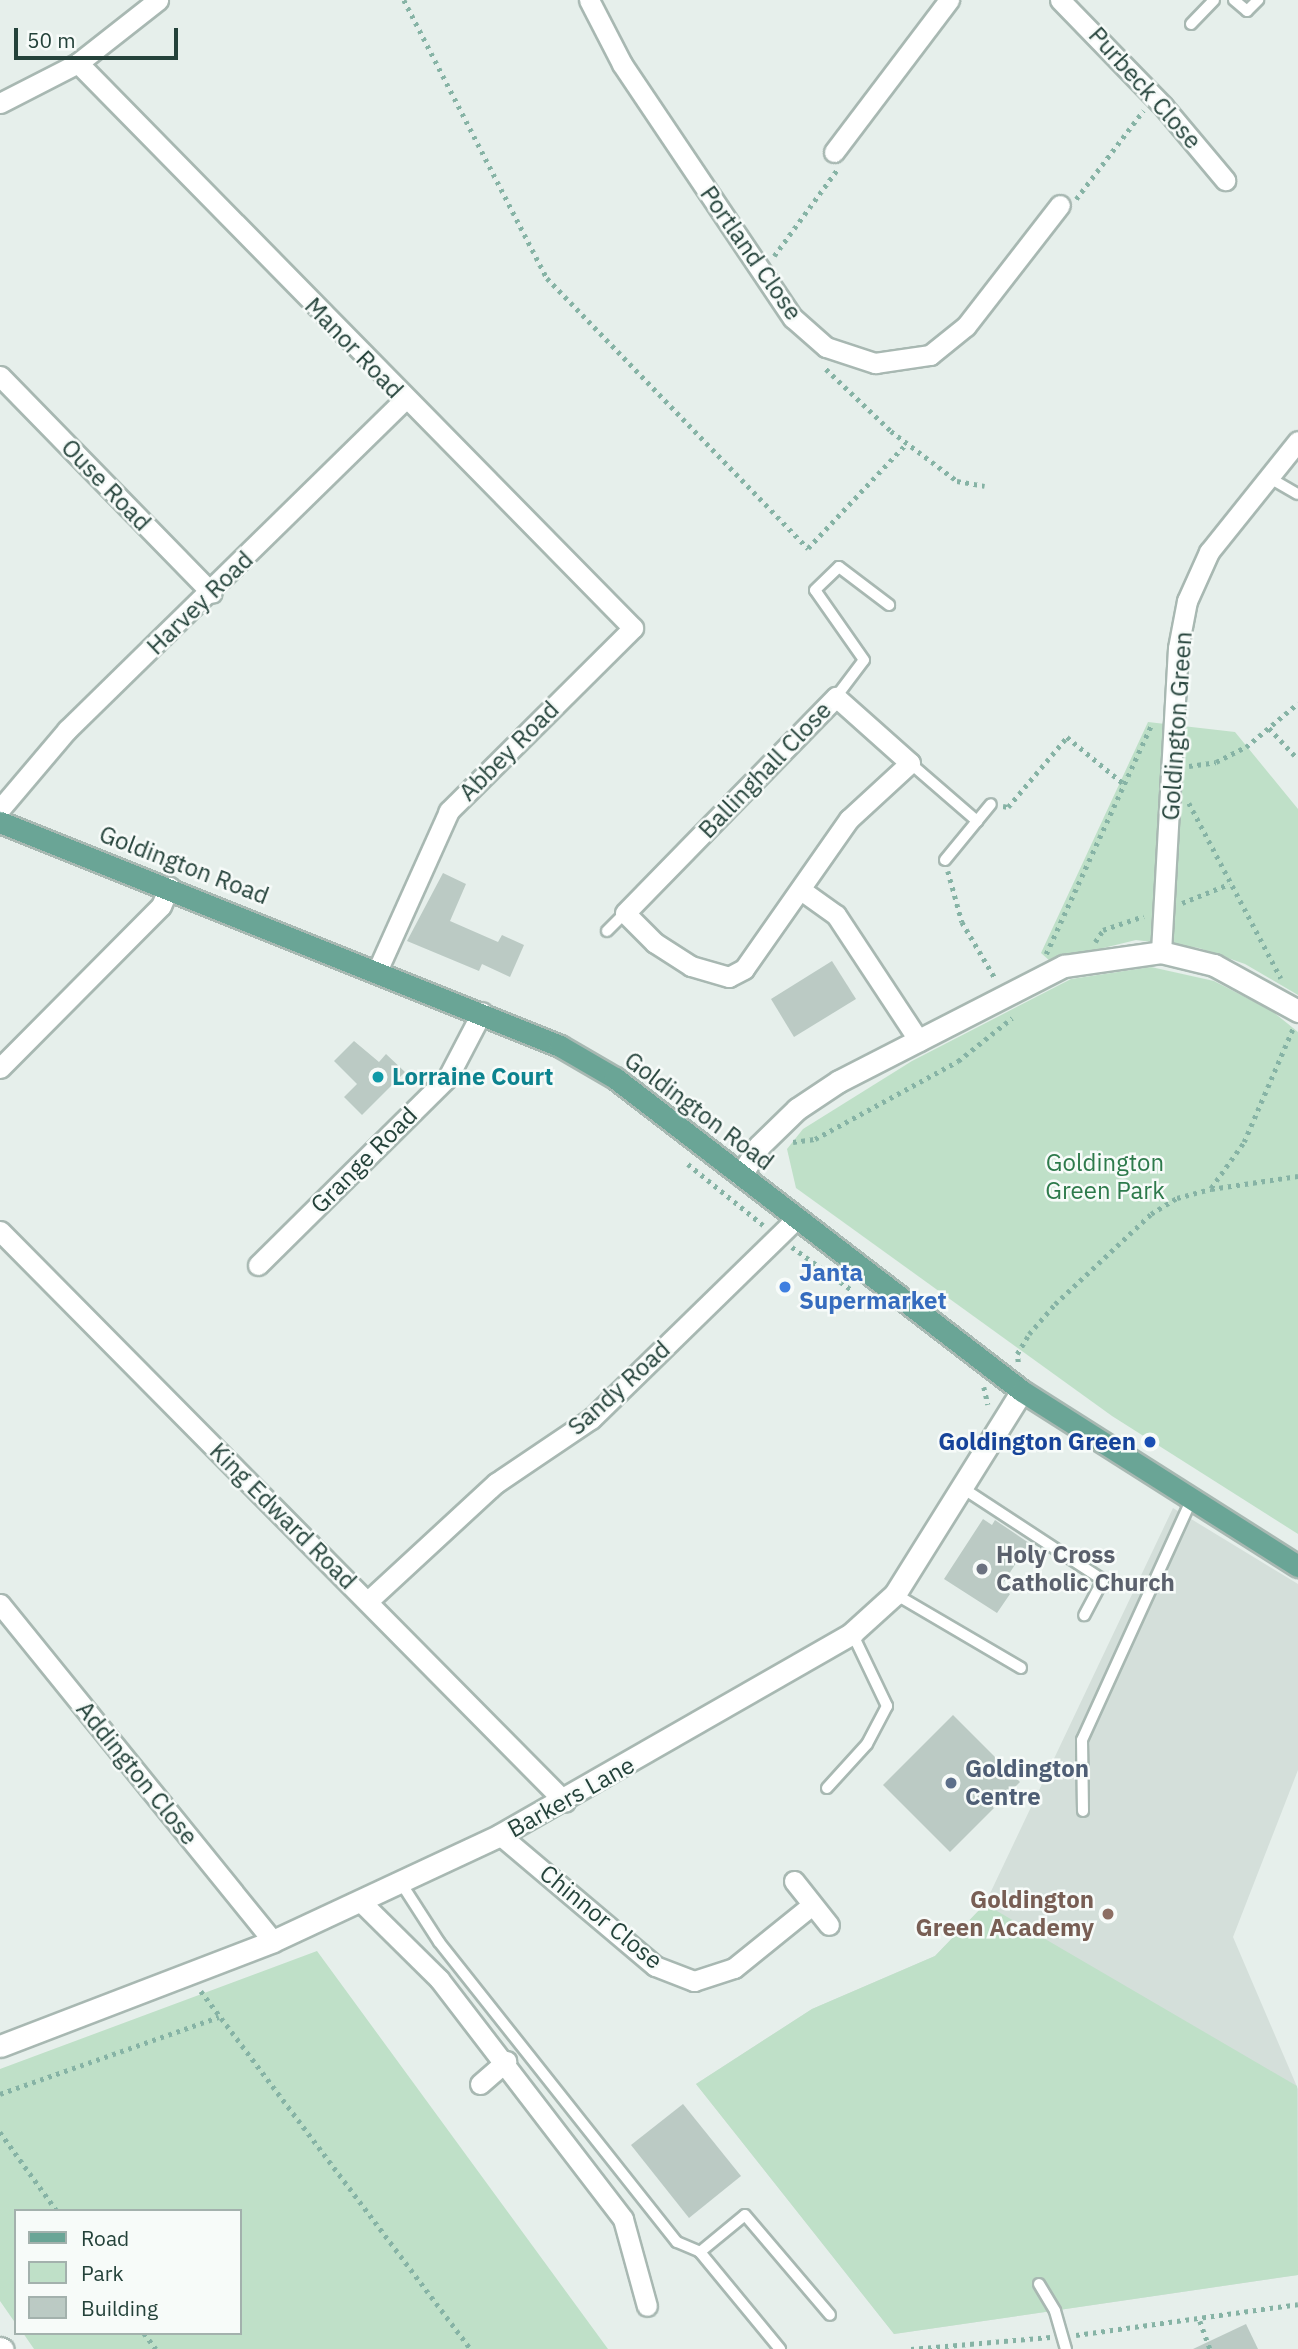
<!DOCTYPE html>
<style>
body{margin:0}
#map{position:relative;width:1298px;height:2349px;overflow:hidden;background:#e6efeb;font-family:"IBM Plex Sans",sans-serif}
div>[style]{position:absolute}
[style*='--x']{left:calc(var(--x)*1px);top:calc(var(--y)*1px);width:calc(var(--w)*1px);rotate:calc(var(--a)*1deg)}
.built>*{inset:0;background:#d4dfda}
.green>*{inset:0;background:#bfe0c8}
.building>*{inset:0;background:#bbcac4}
.path>*{height:4.5px;margin-top:-2.25px;transform-origin:0;background:repeating-linear-gradient(90deg,#86b3a5 0 3.5px,transparent 0 8.5px)}
.roads{filter:drop-shadow(2px 0 #a8b8b2) drop-shadow(-2px 0 #a8b8b2) drop-shadow(0 2px #a8b8b2) drop-shadow(0 -2px #a8b8b2)}
.service>*{height:10px;margin:-5px;padding:0 5px;transform-origin:5px;border-radius:5px;background:#fff}
.minor>*{height:19px;margin:-9.5px;padding:0 9.5px;transform-origin:9.5px;border-radius:9.5px;background:#fff}
.tertiary>*{height:21px;margin:-10.5px;padding:0 10.5px;transform-origin:10.5px;border-radius:10.5px;background:#fff}
.primary>*{height:21px;margin:-10.5px;padding:0 10.5px;transform-origin:10.5px;border-radius:10.5px;background:#6aa596}
.dots>*{width:19px;height:19px;translate:-50% -50%;box-sizing:border-box;border:4px solid #f7fbf9;border-radius:50%}
span{translate:-50% -50%;white-space:nowrap;text-align:center;line-height:1.15;-webkit-text-stroke:5px #f7fbf9;paint-order:stroke}
.street-label{font-size:24px;color:#24423a}
.culture-label{font-size:24px;color:#0d838f;font-weight:700}
.left{translate:0 -50%;text-align:left}
.park-label{font-size:24px;color:#2d7a4b}
.shop-label{font-size:24px;color:#366cbe;font-weight:700}
.transit-label{font-size:24px;color:#164399;font-weight:700}
.right{translate:-100% -50%;text-align:right}
.worship-label{font-size:24px;color:#5b616d;font-weight:700}
.service-label{font-size:24px;color:#4e5e75;font-weight:700}
.education-label{font-size:24px;color:#785e54;font-weight:700}
.legend{position:absolute;left:14px;top:2209px;width:228px;height:126px;box-sizing:border-box;background:#f7fbf9;border:2px solid #a3b1ad;margin:0;padding:9px 12px;list-style:none;font-size:21px;color:#24423a}
.legend li{display:flex;align-items:center;gap:14px;height:35px}
.legend b{width:35px;border:2px solid #a3b1ad}
.scale{position:absolute;left:14px;top:28px;width:164px;height:32px;box-sizing:border-box;border:4px solid #24423a;border-top:0;padding-left:9px;font-size:21px;line-height:24px;white-space:nowrap;color:#24423a;-webkit-text-stroke:5px #f7fbf9;paint-order:stroke}
</style>
<div id="map">
<div class="built">
<div style="clip-path:polygon(1173px 1508px,1298px 1584px,1298px 1770px,1233px 1937px,1298px 2089px,1298px 2275px,894px 2334px,696px 2084px,812px 2009px,935px 1956px,985px 1904px)"></div>
</div>
<div class="green">
<div style="clip-path:polygon(1148px 722px,1235px 732px,1298px 809px,1298px 995px,1245px 964px,1199px 948px,1136px 940px,1050px 961px,1041px 953px)"></div>
<div style="clip-path:polygon(1151px 967px,1214px 981px,1272px 1011px,1298px 1032px,1298px 1534px,1112px 1416px,796px 1188px,787px 1149px,803px 1129px,912px 1061px,1071px 979px)"></div>
<div style="clip-path:polygon(985px 1904px,1297px 2086px,1298px 2275px,894px 2334px,696px 2084px,812px 2009px,935px 1956px)"></div>
<div style="clip-path:polygon(317px 1951px,608px 2349px,34px 2349px,23px 2333px,240px 2333px,240px 2211px,16px 2211px,16px 2324px,0 2301px,0 2069px)"></div>
</div>
<div class="building">
<div style="clip-path:polygon(443px 873px,466px 884px,450px 921px,498px 942px,502px 935px,524px 945px,510px 977px,482px 964px,479px 971px,407px 941px)"></div>
<div style="clip-path:polygon(832px 961px,856px 999px,794px 1037px,771px 999px)"></div>
<div style="clip-path:polygon(354px 1041px,379px 1062px,386px 1054px,405px 1072px,362px 1115px,344px 1097px,357px 1084px,334px 1061px)"></div>
<div style="clip-path:polygon(983px 1519px,992px 1525px,995px 1520px,1029px 1543px,1000px 1588px,1010px 1594px,997px 1613px,944px 1579px)"></div>
<div style="clip-path:polygon(953px 1715px,1020px 1782px,950px 1852px,883px 1785px)"></div>
<div style="clip-path:polygon(683px 2104px,741px 2176px,689px 2218px,631px 2145px)"></div>
<div style="clip-path:polygon(1246px 2324px,1258px 2349px,1193px 2349px)"></div>
</div>
<div class="path">
<div style="--x:404;--y:0;--w:313;--a:62.8"></div>
<div style="--x:547;--y:278;--w:376;--a:46"></div>
<div style="--x:808;--y:548;--w:143;--a:-46.7"></div>
<div style="--x:1076;--y:199;--w:111;--a:-52.7"></div>
<div style="--x:774;--y:256;--w:107;--a:-53.8"></div>
<div style="--x:826;--y:369;--w:90;--a:43.6"></div>
<div style="--x:891;--y:431;--w:83;--a:37.1"></div>
<div style="--x:957;--y:481;--w:28;--a:10"></div>
<div style="--x:1269;--y:728;--w:42;--a:46.9"></div>
<div style="--x:1189;--y:766;--w:27;--a:-8"></div>
<div style="--x:1216;--y:762;--w:34;--a:-27"></div>
<div style="--x:1246;--y:747;--w:68;--a:-40.2"></div>
<div style="--x:1189;--y:803;--w:198;--a:62.3"></div>
<div style="--x:1003;--y:806;--w:5;--a:11"></div>
<div style="--x:1008;--y:807;--w:92;--a:-49.9"></div>
<div style="--x:1067;--y:737;--w:74;--a:39.5"></div>
<div style="--x:948;--y:871;--w:53;--a:74.6"></div>
<div style="--x:962;--y:922;--w:65;--a:59.5"></div>
<div style="--x:1182;--y:903;--w:51;--a:-22"></div>
<div style="--x:1095;--y:942;--w:14;--a:-56"></div>
<div style="--x:1103;--y:930;--w:43;--a:-18.9"></div>
<div style="--x:1046;--y:954;--w:253;--a:-65.3"></div>
<div style="--x:793;--y:1142;--w:22;--a:-8"></div>
<div style="--x:815;--y:1139;--w:163;--a:-28.6"></div>
<div style="--x:958;--y:1061;--w:69;--a:-38.5"></div>
<div style="--x:688;--y:1164;--w:97;--a:39.1"></div>
<div style="--x:1211;--y:1188;--w:57;--a:-54.3"></div>
<div style="--x:1244;--y:1142;--w:124;--a:-66.7"></div>
<div style="--x:792;--y:1247;--w:75;--a:35.8"></div>
<div style="--x:1018;--y:1362;--w:8;--a:-97"></div>
<div style="--x:1017;--y:1354;--w:23;--a:-59"></div>
<div style="--x:1029;--y:1334;--w:40;--a:-49"></div>
<div style="--x:1055;--y:1304;--w:132;--a:-43.2"></div>
<div style="--x:1151;--y:1214;--w:31;--a:-32"></div>
<div style="--x:1177;--y:1198;--w:35;--a:-15"></div>
<div style="--x:1211;--y:1189;--w:88;--a:-8.5"></div>
<div style="--x:984;--y:1387;--w:18;--a:77"></div>
<div style="--x:201;--y:1991;--w:448;--a:53"></div>
<div style="--x:0;--y:2094;--w:232;--a:-19.4"></div>
<div style="--x:0;--y:2132;--w:97;--a:54.2"></div>
<div style="--x:1200;--y:2321;--w:30;--a:70"></div>
<div style="--x:144;--y:2333;--w:20;--a:53"></div>
<div style="--x:1076;--y:2335;--w:224;--a:-7.9"></div>
<div style="--x:911;--y:2349;--w:140;--a:-4.9"></div>
</div>
<div class="roads">
<div class="service">
<div style="--x:1234;--y:0;--w:17;--a:40"></div>
<div style="--x:1247;--y:11;--w:16;--a:-45"></div>
<div style="--x:1191;--y:24;--w:33;--a:-46"></div>
<div style="--x:1268;--y:477;--w:34;--a:30"></div>
<div style="--x:836;--y:697;--w:46;--a:-52.9"></div>
<div style="--x:864;--y:660;--w:85;--a:-125"></div>
<div style="--x:815;--y:590;--w:33;--a:-44"></div>
<div style="--x:839;--y:567;--w:63;--a:37.2"></div>
<div style="--x:910;--y:763;--w:89;--a:40.9"></div>
<div style="--x:945;--y:860;--w:72;--a:-50.6"></div>
<div style="--x:607;--y:931;--w:25;--a:-45"></div>
<div style="--x:961;--y:1487;--w:170;--a:33.2"></div>
<div style="--x:1103;--y:1580;--w:40;--a:118"></div>
<div style="--x:895;--y:1594;--w:146;--a:30.4"></div>
<div style="--x:827;--y:1788;--w:59;--a:-47.7"></div>
<div style="--x:867;--y:1744;--w:43;--a:-62.2"></div>
<div style="--x:887;--y:1706;--w:81;--a:-115.6"></div>
<div style="--x:1083;--y:1811;--w:71;--a:-90.8"></div>
<div style="--x:1082;--y:1740;--w:263;--a:-65.5"></div>
<div style="--x:401;--y:1883;--w:70;--a:57.2"></div>
<div style="--x:439;--y:1942;--w:383;--a:51.6"></div>
<div style="--x:677;--y:2242;--w:25;--a:23"></div>
<div style="--x:700;--y:2252;--w:58;--a:-39.4"></div>
<div style="--x:745;--y:2215;--w:131;--a:49.6"></div>
<div style="--x:700;--y:2252;--w:126;--a:50.5"></div>
<div style="--x:1039;--y:2284;--w:31;--a:59"></div>
<div style="--x:1055;--y:2311;--w:40;--a:74"></div>
</div>
<div class="minor">
<div style="--x:589;--y:0;--w:72;--a:62.7"></div>
<div style="--x:622;--y:64;--w:306;--a:56.1"></div>
<div style="--x:793;--y:318;--w:44;--a:41.3"></div>
<div style="--x:826;--y:347;--w:52;--a:18.1"></div>
<div style="--x:875;--y:363;--w:56;--a:-8.3"></div>
<div style="--x:930;--y:355;--w:46;--a:-38.9"></div>
<div style="--x:966;--y:326;--w:153;--a:-52.2"></div>
<div style="--x:1060;--y:0;--w:148;--a:45.8"></div>
<div style="--x:1163;--y:106;--w:97;--a:50"></div>
<div style="--x:78;--y:63;--w:792;--a:45.51"></div>
<div style="--x:633;--y:628;--w:260;--a:135.2"></div>
<div style="--x:449;--y:811;--w:173;--a:114.2"></div>
<div style="--x:0;--y:103;--w:88;--a:-27.1"></div>
<div style="--x:78;--y:63;--w:102;--a:-38.2"></div>
<div style="--x:834;--y:152;--w:191;--a:-52.9"></div>
<div style="--x:0;--y:376;--w:303;--a:45.7"></div>
<div style="--x:836;--y:697;--w:99;--a:41.7"></div>
<div style="--x:910;--y:763;--w:83;--a:137.4"></div>
<div style="--x:849;--y:819;--w:183;--a:125"></div>
<div style="--x:744;--y:969;--w:17;--a:152"></div>
<div style="--x:729;--y:977;--w:40;--a:-164"></div>
<div style="--x:691;--y:966;--w:43;--a:-147.4"></div>
<div style="--x:655;--y:943;--w:42;--a:-135"></div>
<div style="--x:625;--y:913;--w:302;--a:-45.7"></div>
<div style="--x:0;--y:809;--w:104;--a:-49.7"></div>
<div style="--x:67;--y:730;--w:472;--a:-44.4"></div>
<div style="--x:801;--y:890;--w:43;--a:35.5"></div>
<div style="--x:836;--y:915;--w:151;--a:56.6"></div>
<div style="--x:1161;--y:952;--w:304;--a:-86.8"></div>
<div style="--x:1178;--y:648;--w:48;--a:-79.2"></div>
<div style="--x:1187;--y:601;--w:54;--a:-65.8"></div>
<div style="--x:1209;--y:552;--w:142;--a:-51.3"></div>
<div style="--x:0;--y:1068;--w:228;--a:-45.2"></div>
<div style="--x:161;--y:906;--w:21;--a:-67"></div>
<div style="--x:0;--y:1231;--w:803;--a:45.3"></div>
<div style="--x:258;--y:1265;--w:267;--a:-44.7"></div>
<div style="--x:448;--y:1077;--w:73;--a:-62.4"></div>
<div style="--x:368;--y:1601;--w:174;--a:-42.7"></div>
<div style="--x:496;--y:1483;--w:115;--a:-34"></div>
<div style="--x:591;--y:1419;--w:288;--a:-44.3"></div>
<div style="--x:0;--y:1604;--w:434;--a:51"></div>
<div style="--x:500;--y:1835;--w:203;--a:40.2"></div>
<div style="--x:655;--y:1966;--w:42;--a:21"></div>
<div style="--x:694;--y:1981;--w:42;--a:-18"></div>
<div style="--x:734;--y:1968;--w:100;--a:-38.9"></div>
<div style="--x:794;--y:1881;--w:56;--a:51.5"></div>
<div style="--x:361;--y:1902;--w:110;--a:44.6"></div>
<div style="--x:439;--y:1979;--w:302;--a:52.5"></div>
<div style="--x:623;--y:2219;--w:90;--a:74.6"></div>
<div style="--x:480;--y:2084;--w:35;--a:-41"></div>
<div style="--x:0;--y:2347;--w:4;--a:27"></div>
</div>
<div class="tertiary">
<div style="--x:741;--y:1175;--w:34;--a:-58"></div>
<div style="--x:759;--y:1146;--w:53;--a:-44.2"></div>
<div style="--x:797;--y:1109;--w:50;--a:-33.7"></div>
<div style="--x:839;--y:1081;--w:253;--a:-27.1"></div>
<div style="--x:1064;--y:966;--w:98;--a:-8.2"></div>
<div style="--x:1161;--y:952;--w:55;--a:13.8"></div>
<div style="--x:1214;--y:965;--w:96;--a:28.7"></div>
<div style="--x:0;--y:2046;--w:292;--a:-21"></div>
<div style="--x:273;--y:1941;--w:251;--a:-25"></div>
<div style="--x:500;--y:1835;--w:406;--a:-29.8"></div>
<div style="--x:852;--y:1633;--w:58;--a:-42.2"></div>
<div style="--x:895;--y:1594;--w:239;--a:-58"></div>
</div>
<div class="primary">
<div style="--x:0;--y:822;--w:603;--a:21.8"></div>
<div style="--x:560;--y:1046;--w:64;--a:30.2"></div>
<div style="--x:615;--y:1078;--w:513;--a:37.56"></div>
<div style="--x:1022;--y:1391;--w:327;--a:32.4"></div>
</div>
</div>
<div class="dots">
<div style="left:378px;top:1077px;background:#0f9aa8"></div>
<div style="left:785px;top:1287px;background:#3f7fe0"></div>
<div style="left:1150px;top:1442px;background:#1a4fb4"></div>
<div style="left:982px;top:1569px;background:#6b7280"></div>
<div style="left:951px;top:1783px;background:#5c6f8a"></div>
<div style="left:1108px;top:1914px;background:#8d6e63"></div>
</div>
<div class="street-label">
<span style="left:1145px;top:88px;rotate:48deg">Purbeck Close</span>
<span style="left:751px;top:253px;rotate:55deg">Portland Close</span>
<span style="left:354px;top:348px;rotate:46deg">Manor Road</span>
<span style="left:106px;top:485px;rotate:46deg">Ouse Road</span>
<span style="left:200px;top:603px;rotate:-44deg">Harvey Road</span>
<span style="left:1177px;top:726px;rotate:-86deg">Goldington Green</span>
<span style="left:509px;top:751px;rotate:-45deg">Abbey Road</span>
<span style="left:765px;top:770px;rotate:-46deg">Ballinghall Close</span>
<span style="left:184px;top:865px;rotate:21deg">Goldington Road</span>
<span style="left:699px;top:1111px;rotate:37deg">Goldington Road</span>
<span style="left:364px;top:1160px;rotate:-45deg">Grange Road</span>
<span style="left:619px;top:1388px;rotate:-42deg">Sandy Road</span>
<span style="left:283px;top:1516px;rotate:45deg">King Edward Road</span>
<span style="left:137px;top:1773px;rotate:51deg">Addington Close</span>
<span style="left:571px;top:1797px;rotate:-29deg">Barkers Lane</span>
<span style="left:601px;top:1917px;rotate:39deg">Chinnor Close</span>
</div>
<div class="culture-label">
<span class="left" style="left:392px;top:1077px">Lorraine Court</span>
</div>
<div class="park-label">
<span style="left:1105px;top:1177px">Goldington<br>Green Park</span>
</div>
<div class="shop-label">
<span class="left" style="left:799px;top:1287px">Janta<br>Supermarket</span>
</div>
<div class="transit-label">
<span class="right" style="left:1136px;top:1442px">Goldington Green</span>
</div>
<div class="worship-label">
<span class="left" style="left:996px;top:1569px">Holy Cross<br>Catholic Church</span>
</div>
<div class="service-label">
<span class="left" style="left:965px;top:1783px">Goldington<br>Centre</span>
</div>
<div class="education-label">
<span class="right" style="left:1094px;top:1914px">Goldington<br>Green Academy</span>
</div>
<ul class="legend">
<li><b style="height:9px;background:#6aa596"></b>Road</li>
<li><b style="height:19px;background:#bfe0c8"></b>Park</li>
<li><b style="height:19px;background:#bbcac4"></b>Building</li>
</ul>
<div class="scale">50 m</div>
</div>
